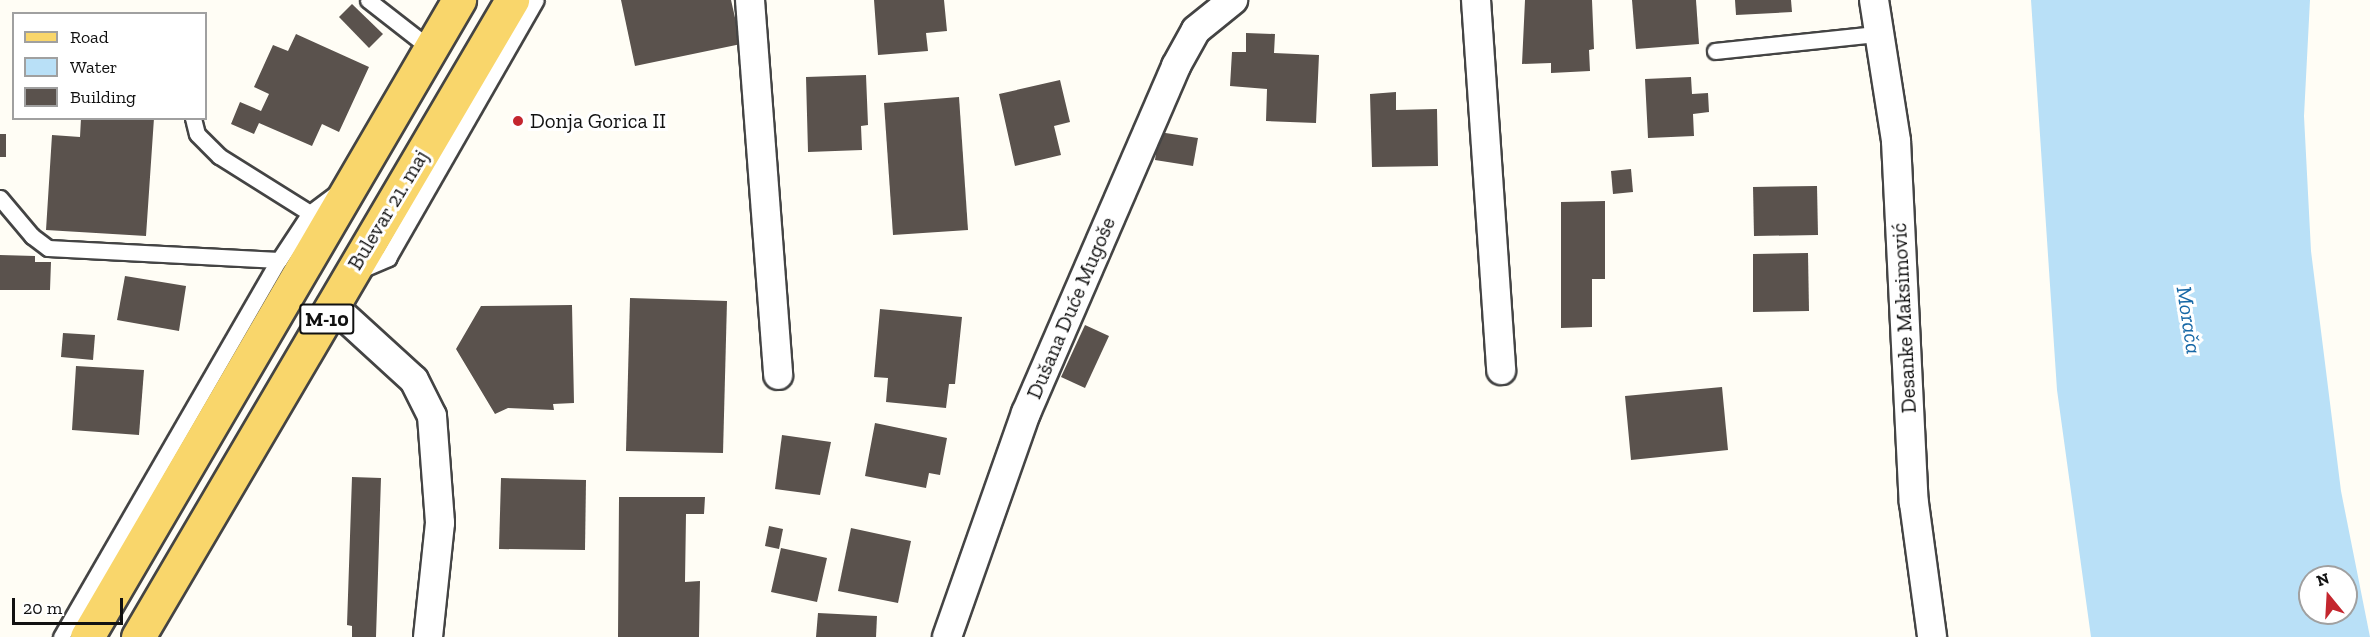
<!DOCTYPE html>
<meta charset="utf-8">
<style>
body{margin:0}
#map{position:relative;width:2370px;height:637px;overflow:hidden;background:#fffdf5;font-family:"Zilla Slab",serif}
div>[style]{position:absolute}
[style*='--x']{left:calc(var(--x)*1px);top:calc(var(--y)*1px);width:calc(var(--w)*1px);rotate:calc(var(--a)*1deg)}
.water>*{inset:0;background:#b9e0f7}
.building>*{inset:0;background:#5a524d}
.roads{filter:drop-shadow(2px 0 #444) drop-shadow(-2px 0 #444) drop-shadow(0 2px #444) drop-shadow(0 -2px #444)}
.lane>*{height:15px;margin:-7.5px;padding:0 7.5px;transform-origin:7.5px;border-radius:7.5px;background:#fff}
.street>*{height:28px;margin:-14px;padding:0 14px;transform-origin:14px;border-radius:14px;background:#fff}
.primary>*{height:33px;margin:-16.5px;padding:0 16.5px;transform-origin:16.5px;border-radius:16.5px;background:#f9d66b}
.dots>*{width:16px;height:16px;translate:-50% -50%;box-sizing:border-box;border:3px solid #fff;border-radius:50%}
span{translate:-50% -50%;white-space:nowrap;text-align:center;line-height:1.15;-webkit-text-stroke:6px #fff;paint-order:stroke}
.shield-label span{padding:2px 4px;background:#fff;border:2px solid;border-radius:4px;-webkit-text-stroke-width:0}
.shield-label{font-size:20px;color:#111;font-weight:700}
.poi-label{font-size:21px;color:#111}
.left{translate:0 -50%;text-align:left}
.street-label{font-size:21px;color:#111}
.water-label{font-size:22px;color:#1768a6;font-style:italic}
.legend{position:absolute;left:12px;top:12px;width:195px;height:108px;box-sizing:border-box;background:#fff;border:2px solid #a0a0a0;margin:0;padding:8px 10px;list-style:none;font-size:18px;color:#111}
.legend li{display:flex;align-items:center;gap:12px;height:30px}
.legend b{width:30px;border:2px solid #a0a0a0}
.north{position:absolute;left:2298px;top:565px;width:60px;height:60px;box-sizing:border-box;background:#fff;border:2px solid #a0a0a0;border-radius:50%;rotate:342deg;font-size:16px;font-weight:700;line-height:24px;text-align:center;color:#111}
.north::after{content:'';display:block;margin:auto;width:21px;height:27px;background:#c4262e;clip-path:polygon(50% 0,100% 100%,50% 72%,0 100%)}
.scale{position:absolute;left:12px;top:598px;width:111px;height:27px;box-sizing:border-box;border:3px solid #111;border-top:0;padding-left:8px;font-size:18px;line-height:21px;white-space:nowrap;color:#111;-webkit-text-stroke:4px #fff;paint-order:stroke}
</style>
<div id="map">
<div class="water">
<div style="clip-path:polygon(evenodd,2031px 0,2310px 0,2304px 116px,2311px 251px,2341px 491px,2370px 637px,2091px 637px,2057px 390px,2031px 0,2310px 577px,2346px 577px,2346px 613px,2310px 613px,2310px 577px)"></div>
</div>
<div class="building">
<div style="clip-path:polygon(621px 0,731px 0,741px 44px,635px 66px)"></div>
<div style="clip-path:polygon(874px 0,944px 0,947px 31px,926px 33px,928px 51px,878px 55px)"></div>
<div style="clip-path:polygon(1525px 0,1592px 0,1594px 49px,1589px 50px,1590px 71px,1551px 73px,1551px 63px,1522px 64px)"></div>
<div style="clip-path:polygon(1632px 0,1696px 0,1699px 44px,1636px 49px)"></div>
<div style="clip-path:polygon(1735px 0,1791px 0,1792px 12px,1736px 15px)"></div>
<div style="clip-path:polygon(352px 4px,383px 34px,369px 48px,339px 17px)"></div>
<div style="clip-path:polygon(1246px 33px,1275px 34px,1274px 53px,1319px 55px,1316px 123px,1266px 121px,1267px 89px,1230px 86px,1232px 52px,1246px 52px)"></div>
<div style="clip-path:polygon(296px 34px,369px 67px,339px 132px,322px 124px,312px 146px,259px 123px,254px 134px,231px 124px,240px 102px,261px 111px,269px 94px,254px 87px,273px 45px,288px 51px)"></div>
<div style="clip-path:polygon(866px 75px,868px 125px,861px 126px,862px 150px,808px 152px,806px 77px)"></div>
<div style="clip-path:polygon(1691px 77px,1692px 94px,1708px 93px,1709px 112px,1693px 114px,1694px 136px,1648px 138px,1645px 79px)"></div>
<div style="clip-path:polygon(1060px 80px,1070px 122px,1054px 126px,1061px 155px,1015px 166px,999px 94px)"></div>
<div style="clip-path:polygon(1396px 92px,1396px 110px,1437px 109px,1438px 166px,1372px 167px,1370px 94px)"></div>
<div style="clip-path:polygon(959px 97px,968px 230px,893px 235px,884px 103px)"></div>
<div style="clip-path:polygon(81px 118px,154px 118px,146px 236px,46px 230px,52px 135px,80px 137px)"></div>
<div style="clip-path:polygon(1159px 132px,1198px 138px,1193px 166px,1155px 160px)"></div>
<div style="clip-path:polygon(0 134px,6px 134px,6px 157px,0 157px)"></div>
<div style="clip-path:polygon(1631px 169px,1633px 192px,1613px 194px,1611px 171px)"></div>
<div style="clip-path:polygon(1817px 186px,1818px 235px,1754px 236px,1753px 187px)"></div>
<div style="clip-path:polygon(1605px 201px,1605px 279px,1592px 279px,1592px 327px,1561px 328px,1561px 202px)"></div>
<div style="clip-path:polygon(1808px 253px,1809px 311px,1753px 312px,1753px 254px)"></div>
<div style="clip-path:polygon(0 255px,35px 256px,35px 262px,51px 262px,50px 290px,0 290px)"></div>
<div style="clip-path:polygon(125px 276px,186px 286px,179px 331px,117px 320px)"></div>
<div style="clip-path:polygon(630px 298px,727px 301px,723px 453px,626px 451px)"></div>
<div style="clip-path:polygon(572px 305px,574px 403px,553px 404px,554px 410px,508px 408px,495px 414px,456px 349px,481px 306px)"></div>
<div style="clip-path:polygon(880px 309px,962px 317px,955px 384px,949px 384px,946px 408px,886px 402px,888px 378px,874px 377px)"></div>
<div style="clip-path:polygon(1085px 325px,1109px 336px,1085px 388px,1061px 377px)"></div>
<div style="clip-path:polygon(63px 333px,95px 335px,93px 360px,61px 357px)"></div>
<div style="clip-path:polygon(76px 366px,144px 370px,139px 435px,72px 430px)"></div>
<div style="clip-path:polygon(1722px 387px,1728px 450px,1631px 460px,1625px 396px)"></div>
<div style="clip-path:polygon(875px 423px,947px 438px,940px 475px,929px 473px,926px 488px,865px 476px)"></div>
<div style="clip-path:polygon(782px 435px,831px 442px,820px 495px,775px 489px)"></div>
<div style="clip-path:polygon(352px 477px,381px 478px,376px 637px,352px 637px,352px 626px,347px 625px)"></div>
<div style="clip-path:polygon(501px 478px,586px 480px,585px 550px,499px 549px)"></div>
<div style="clip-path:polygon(619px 497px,705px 497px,704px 514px,686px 514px,685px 582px,700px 581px,699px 637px,618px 637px)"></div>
<div style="clip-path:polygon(769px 526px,783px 529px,779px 549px,765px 546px)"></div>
<div style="clip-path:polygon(851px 528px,911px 541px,898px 603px,838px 591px)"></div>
<div style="clip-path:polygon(781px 548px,827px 558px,817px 602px,771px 592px)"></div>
<div style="clip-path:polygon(818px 613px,877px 616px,876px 637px,816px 637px)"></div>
</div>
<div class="roads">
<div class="lane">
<div style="--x:368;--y:0;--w:80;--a:37.9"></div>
<div style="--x:1715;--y:51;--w:164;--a:-6"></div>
<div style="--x:193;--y:118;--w:16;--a:76"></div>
<div style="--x:197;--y:134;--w:31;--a:45"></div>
<div style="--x:219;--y:156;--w:107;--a:32.1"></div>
<div style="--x:0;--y:198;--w:50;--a:49.9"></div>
<div style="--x:32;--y:236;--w:20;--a:37"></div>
<div style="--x:48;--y:248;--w:231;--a:3"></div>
<div style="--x:358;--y:271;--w:33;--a:-23"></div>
<div style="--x:388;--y:258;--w:297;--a:-60.2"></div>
<div style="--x:61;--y:637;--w:435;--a:-60"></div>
<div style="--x:279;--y:260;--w:56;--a:-56.6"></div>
<div style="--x:310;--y:213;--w:38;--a:-37"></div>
</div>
<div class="street">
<div style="--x:750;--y:0;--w:376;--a:85.7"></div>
<div style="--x:1476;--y:0;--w:371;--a:86.1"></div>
<div style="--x:1874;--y:0;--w:143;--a:81.1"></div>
<div style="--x:1896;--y:141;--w:362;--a:87.2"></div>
<div style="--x:1914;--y:503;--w:135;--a:82.3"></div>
<div style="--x:334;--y:307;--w:108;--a:42.4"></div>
<div style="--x:414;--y:380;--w:40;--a:63.4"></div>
<div style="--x:432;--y:416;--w:107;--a:85.7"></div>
<div style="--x:440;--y:523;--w:115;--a:96"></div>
<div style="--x:947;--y:637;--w:238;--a:-70.6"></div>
<div style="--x:1026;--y:413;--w:378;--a:-66.6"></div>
<div style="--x:1176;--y:66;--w:41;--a:-60.9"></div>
<div style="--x:1196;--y:30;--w:48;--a:-39"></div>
</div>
<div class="primary">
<div style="--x:87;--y:637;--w:738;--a:-59.72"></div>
<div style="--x:138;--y:637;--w:739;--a:-59.58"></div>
</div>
</div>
<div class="dots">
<div style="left:518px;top:121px;background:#c4262e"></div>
</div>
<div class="shield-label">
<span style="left:327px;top:319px">M-10</span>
</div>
<div class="poi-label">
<span class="left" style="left:530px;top:121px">Donja Gorica II</span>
</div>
<div class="street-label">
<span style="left:388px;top:210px;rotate:-59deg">Bulevar 21. maj</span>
<span style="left:1071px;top:308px;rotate:-67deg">Dušana Duće Mugoše</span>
<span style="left:1904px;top:318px;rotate:-93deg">Desanke Maksimović</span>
</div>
<div class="water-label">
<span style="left:2189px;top:320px;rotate:81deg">Morača</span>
</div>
<ul class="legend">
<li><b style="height:8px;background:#f9d66b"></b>Road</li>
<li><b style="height:16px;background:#b9e0f7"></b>Water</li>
<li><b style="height:16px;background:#5a524d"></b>Building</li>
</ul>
<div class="north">N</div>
<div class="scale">20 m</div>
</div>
